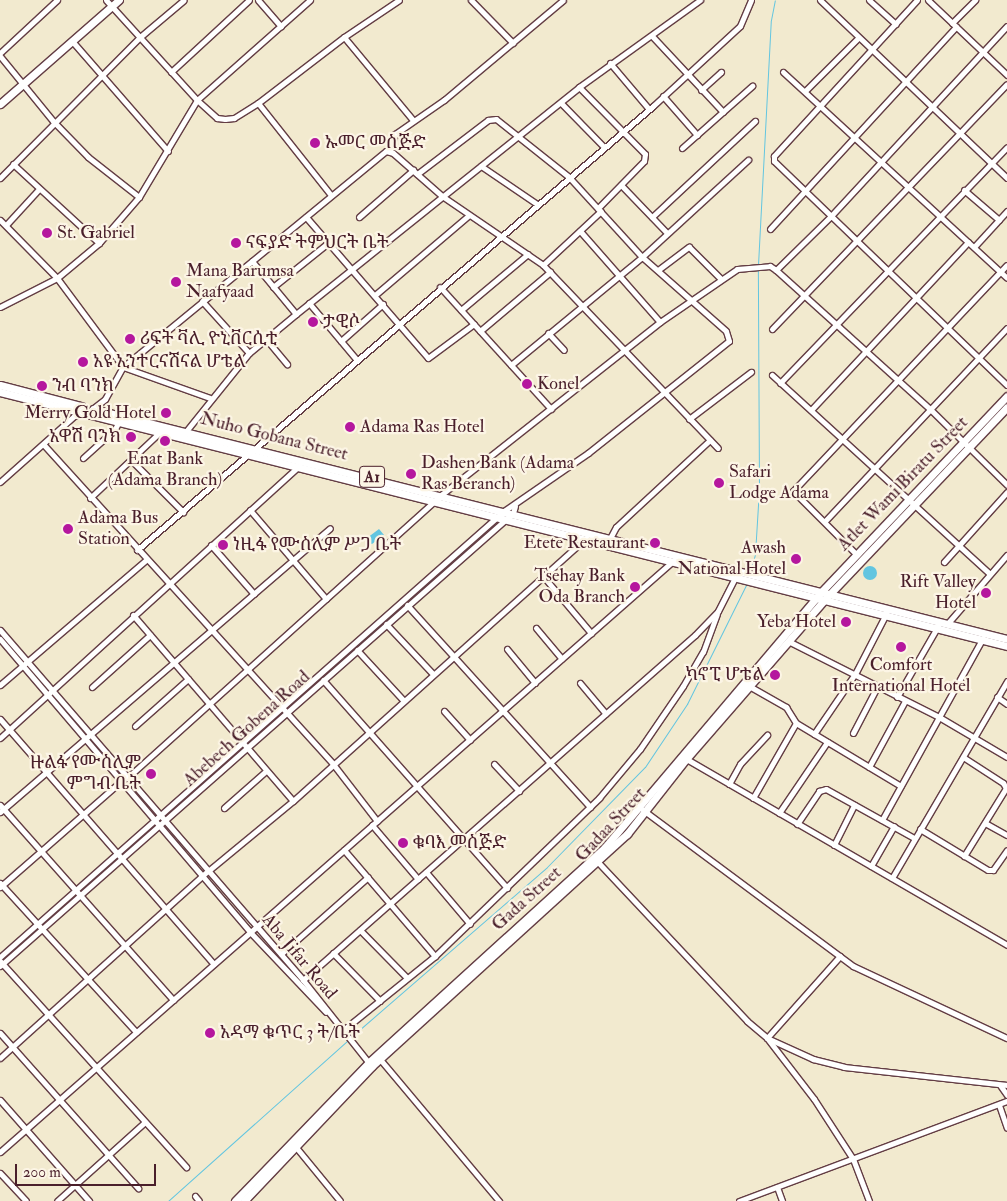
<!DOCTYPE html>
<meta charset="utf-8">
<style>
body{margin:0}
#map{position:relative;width:1007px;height:1201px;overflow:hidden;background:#f2eacf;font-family:"IM FELL Double Pica","Noto Serif Ethiopic",serif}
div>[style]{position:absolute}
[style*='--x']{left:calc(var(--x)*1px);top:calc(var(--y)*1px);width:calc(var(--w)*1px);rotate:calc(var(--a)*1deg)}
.water>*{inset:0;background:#62c5e0}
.round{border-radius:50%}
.stream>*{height:1px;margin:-0.5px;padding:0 0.5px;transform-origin:0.5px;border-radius:0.5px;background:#62c5e0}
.roads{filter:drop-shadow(1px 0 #633d44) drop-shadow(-1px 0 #633d44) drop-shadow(0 1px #633d44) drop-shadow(0 -1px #633d44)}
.minor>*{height:5px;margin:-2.5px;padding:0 2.5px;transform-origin:2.5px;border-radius:2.5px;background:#fff}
.major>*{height:7px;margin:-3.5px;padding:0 3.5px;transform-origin:3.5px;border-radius:3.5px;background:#fff}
.dots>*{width:14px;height:14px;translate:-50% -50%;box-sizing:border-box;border:2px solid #fcf5e5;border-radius:50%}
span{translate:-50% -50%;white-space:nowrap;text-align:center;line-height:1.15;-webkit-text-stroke:4.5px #fcf5e5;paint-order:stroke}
.shield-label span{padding:1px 4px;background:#fcf5e5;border:1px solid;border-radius:4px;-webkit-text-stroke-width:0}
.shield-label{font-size:16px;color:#4a1f2b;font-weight:700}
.poi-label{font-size:18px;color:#4a1f2b}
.left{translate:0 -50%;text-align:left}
.right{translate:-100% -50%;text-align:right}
.street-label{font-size:18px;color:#4a1f2b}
.scale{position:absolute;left:15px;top:1164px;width:141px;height:22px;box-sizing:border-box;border:2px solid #4a1f2b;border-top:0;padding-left:6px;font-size:15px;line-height:18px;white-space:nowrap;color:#4a1f2b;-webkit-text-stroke:4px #fcf5e5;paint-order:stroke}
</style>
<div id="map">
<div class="water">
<div style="clip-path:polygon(379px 529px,384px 535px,372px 544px,368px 543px,367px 538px)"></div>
<div class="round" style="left:863px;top:566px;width:14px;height:14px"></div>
</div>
<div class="stream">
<div style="--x:758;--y:265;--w:245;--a:-87"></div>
<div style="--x:771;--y:20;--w:20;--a:-79"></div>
<div style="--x:750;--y:572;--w:19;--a:-74"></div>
<div style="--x:755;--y:554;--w:66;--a:-86.5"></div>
<div style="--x:759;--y:488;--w:219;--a:-90.3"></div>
<div style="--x:351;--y:1037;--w:259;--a:-40.9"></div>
<div style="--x:547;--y:867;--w:140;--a:-45.6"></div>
<div style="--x:645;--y:767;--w:76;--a:-56.3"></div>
<div style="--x:687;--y:704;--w:135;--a:-63.6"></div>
<div style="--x:168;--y:1201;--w:241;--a:-41.8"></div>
</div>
<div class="roads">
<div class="minor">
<div style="--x:106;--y:0;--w:135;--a:47.7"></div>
<div style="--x:197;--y:100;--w:27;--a:42"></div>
<div style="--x:217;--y:118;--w:8;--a:7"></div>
<div style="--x:225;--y:119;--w:9;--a:-6"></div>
<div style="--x:234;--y:118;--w:28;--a:-32"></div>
<div style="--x:258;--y:103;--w:108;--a:-37.5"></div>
<div style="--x:344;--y:37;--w:66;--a:-33.9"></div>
<div style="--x:258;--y:0;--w:35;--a:49"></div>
<div style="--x:471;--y:0;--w:60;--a:45.7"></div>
<div style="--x:820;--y:0;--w:258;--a:43.6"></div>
<div style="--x:869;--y:0;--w:36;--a:42"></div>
<div style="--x:917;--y:0;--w:212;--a:132.5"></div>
<div style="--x:774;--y:156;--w:5;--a:90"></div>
<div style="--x:774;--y:161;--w:323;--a:43.9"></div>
<div style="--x:928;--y:0;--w:109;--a:43.5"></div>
<div style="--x:952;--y:23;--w:33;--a:-45"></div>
<div style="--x:652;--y:36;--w:104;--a:46.9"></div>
<div style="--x:344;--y:37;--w:108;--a:50.3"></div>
<div style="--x:72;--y:41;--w:146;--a:48.9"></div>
<div style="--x:0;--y:53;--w:78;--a:-42.9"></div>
<div style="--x:0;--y:56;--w:84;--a:50.8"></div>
<div style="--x:53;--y:121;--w:50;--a:45.8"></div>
<div style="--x:88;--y:157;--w:65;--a:38.1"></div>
<div style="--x:610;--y:63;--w:60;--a:49.7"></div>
<div style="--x:171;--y:72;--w:106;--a:-42.7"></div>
<div style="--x:783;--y:72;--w:304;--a:42.6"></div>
<div style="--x:579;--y:87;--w:94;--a:45.4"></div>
<div style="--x:645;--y:154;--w:7;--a:98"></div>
<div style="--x:644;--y:161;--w:66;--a:134.4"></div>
<div style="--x:701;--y:90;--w:27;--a:-42"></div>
<div style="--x:806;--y:90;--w:74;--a:-45"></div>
<div style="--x:663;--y:96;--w:52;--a:48.9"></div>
<div style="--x:258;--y:103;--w:117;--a:51.6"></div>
<div style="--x:561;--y:103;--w:62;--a:45.7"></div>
<div style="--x:682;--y:148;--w:94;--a:-41.5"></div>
<div style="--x:390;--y:151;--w:18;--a:-74"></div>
<div style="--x:395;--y:134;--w:60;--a:-34.8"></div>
<div style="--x:444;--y:100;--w:155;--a:-40"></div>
<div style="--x:13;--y:164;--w:117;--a:42.6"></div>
<div style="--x:481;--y:166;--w:68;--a:34.2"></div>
<div style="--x:0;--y:178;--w:199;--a:-45.2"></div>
<div style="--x:140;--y:37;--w:57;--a:-40.1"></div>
<div style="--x:621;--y:185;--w:66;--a:46.2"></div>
<div style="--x:964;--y:190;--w:46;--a:40.6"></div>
<div style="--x:306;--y:217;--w:186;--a:49.1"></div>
<div style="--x:428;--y:358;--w:57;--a:-36.5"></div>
<div style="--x:359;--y:217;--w:72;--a:-41"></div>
<div style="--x:652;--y:217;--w:141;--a:-43"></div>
<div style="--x:0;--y:220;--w:81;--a:45.5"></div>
<div style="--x:57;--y:278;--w:111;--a:53.4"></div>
<div style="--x:123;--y:367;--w:92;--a:19.6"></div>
<div style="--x:6;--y:225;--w:49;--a:-47.5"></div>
<div style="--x:770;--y:229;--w:275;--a:-47.4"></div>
<div style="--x:580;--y:231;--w:121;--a:48.7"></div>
<div style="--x:974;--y:247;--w:49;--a:-47.5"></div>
<div style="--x:252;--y:261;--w:69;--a:50.3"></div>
<div style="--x:543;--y:265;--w:79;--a:-43"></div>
<div style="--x:658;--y:270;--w:39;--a:-37"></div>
<div style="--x:689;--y:247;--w:44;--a:45"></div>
<div style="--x:776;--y:270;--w:76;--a:-44.5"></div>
<div style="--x:830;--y:217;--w:260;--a:-47.2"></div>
<div style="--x:273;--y:287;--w:70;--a:-38.7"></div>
<div style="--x:440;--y:287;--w:165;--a:47.7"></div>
<div style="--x:375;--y:295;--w:123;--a:-40.4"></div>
<div style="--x:202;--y:301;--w:70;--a:47.9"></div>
<div style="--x:309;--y:303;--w:73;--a:50"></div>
<div style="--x:0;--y:307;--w:64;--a:-27"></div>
<div style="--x:57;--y:278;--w:55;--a:-39.8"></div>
<div style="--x:99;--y:243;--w:61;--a:-49"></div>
<div style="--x:139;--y:197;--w:113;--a:-59.1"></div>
<div style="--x:197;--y:100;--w:151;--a:-41.5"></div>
<div style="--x:461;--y:310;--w:87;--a:-39.9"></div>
<div style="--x:772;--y:329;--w:339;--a:-46.2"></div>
<div style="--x:480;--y:331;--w:92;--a:-40.1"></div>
<div style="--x:548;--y:333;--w:23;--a:47"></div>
<div style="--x:266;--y:339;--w:33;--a:50"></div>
<div style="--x:341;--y:341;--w:56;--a:-41.4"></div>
<div style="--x:511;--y:365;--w:170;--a:-39.5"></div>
<div style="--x:642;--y:257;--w:144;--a:-42.5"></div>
<div style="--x:772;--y:375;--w:295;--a:42.4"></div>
<div style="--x:780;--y:383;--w:327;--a:-46.1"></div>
<div style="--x:91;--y:410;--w:18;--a:-38"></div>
<div style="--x:105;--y:399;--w:37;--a:-61"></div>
<div style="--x:123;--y:367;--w:340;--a:-39.4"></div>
<div style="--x:386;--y:151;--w:7;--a:16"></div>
<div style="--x:393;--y:153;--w:65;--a:41.3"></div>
<div style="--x:442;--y:196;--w:122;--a:34.3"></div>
<div style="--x:543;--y:265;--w:253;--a:46.3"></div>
<div style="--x:811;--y:410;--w:230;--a:-46.9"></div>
<div style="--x:689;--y:419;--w:78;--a:-37.2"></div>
<div style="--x:187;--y:430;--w:99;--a:-51.2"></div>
<div style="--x:249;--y:353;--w:61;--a:-39.7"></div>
<div style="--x:296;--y:314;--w:363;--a:-38.7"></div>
<div style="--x:579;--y:87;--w:149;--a:-35.7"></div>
<div style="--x:44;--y:445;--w:430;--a:47.8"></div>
<div style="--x:333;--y:764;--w:72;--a:52.3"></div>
<div style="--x:83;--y:458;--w:43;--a:-42.2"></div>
<div style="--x:115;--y:429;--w:9;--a:-63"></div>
<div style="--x:131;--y:460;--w:74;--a:45"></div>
<div style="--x:0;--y:482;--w:99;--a:-41.7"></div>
<div style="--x:74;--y:416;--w:10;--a:-17"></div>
<div style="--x:90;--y:498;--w:98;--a:-43.3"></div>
<div style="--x:250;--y:510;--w:117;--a:49.5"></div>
<div style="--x:825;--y:521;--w:265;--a:-46.7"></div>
<div style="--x:608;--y:542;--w:17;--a:-62"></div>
<div style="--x:616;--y:527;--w:128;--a:-42.8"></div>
<div style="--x:211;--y:545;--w:65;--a:48.7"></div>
<div style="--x:137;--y:550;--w:681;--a:-40.71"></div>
<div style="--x:653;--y:106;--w:118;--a:-42.6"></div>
<div style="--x:740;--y:26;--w:28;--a:-67"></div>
<div style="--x:856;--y:554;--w:89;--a:-135"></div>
<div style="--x:793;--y:491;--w:311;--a:-46.6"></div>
<div style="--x:944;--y:562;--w:94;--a:-48"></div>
<div style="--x:543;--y:576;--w:75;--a:49.9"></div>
<div style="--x:407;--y:605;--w:273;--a:47.8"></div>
<div style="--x:133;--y:615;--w:245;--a:49.3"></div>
<div style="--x:948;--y:623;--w:90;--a:-49.1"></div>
<div style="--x:386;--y:624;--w:69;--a:46.8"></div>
<div style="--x:536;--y:628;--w:40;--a:50"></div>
<div style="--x:0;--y:630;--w:463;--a:49.1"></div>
<div style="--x:303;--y:980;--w:106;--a:51.5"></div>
<div style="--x:0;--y:639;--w:385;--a:49.5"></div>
<div style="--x:250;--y:932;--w:110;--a:46.5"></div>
<div style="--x:788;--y:641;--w:169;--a:26.7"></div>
<div style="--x:939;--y:717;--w:79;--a:30.5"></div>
<div style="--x:507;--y:649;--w:44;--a:50.5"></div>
<div style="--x:357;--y:650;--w:69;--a:47.3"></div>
<div style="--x:323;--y:680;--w:278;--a:48.5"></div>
<div style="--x:580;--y:683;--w:40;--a:50"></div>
<div style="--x:0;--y:685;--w:192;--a:-40.6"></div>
<div style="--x:749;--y:686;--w:43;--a:29.6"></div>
<div style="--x:786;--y:707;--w:19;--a:58"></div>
<div style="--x:796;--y:723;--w:122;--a:31"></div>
<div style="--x:92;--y:687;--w:78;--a:-41.9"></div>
<div style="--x:897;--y:697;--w:82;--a:-60"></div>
<div style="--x:997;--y:697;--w:12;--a:35"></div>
<div style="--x:444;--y:711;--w:39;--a:48"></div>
<div style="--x:0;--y:719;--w:325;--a:48.9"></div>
<div style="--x:135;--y:726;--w:71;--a:-41.6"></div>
<div style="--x:853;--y:733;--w:52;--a:-62.4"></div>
<div style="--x:814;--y:734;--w:73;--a:-55.7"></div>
<div style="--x:855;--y:674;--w:68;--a:-62.7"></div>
<div style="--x:0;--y:738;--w:404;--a:-42.3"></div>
<div style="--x:683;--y:757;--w:375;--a:30.1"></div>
<div style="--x:963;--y:757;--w:48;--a:33"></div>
<div style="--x:1003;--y:783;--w:6;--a:59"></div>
<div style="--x:1006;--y:788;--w:80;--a:121.7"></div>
<div style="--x:494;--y:764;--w:37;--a:47"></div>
<div style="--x:869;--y:767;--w:75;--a:-61.4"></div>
<div style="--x:127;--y:778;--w:423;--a:-42"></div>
<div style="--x:441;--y:495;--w:279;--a:-38.3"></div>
<div style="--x:660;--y:322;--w:93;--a:-34.5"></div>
<div style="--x:737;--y:269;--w:33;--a:-5"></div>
<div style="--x:770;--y:266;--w:7;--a:34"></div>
<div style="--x:776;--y:270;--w:207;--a:42.1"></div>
<div style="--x:930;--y:409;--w:108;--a:44.6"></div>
<div style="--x:729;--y:784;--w:23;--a:-61"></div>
<div style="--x:740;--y:764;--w:40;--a:-47"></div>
<div style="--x:753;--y:798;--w:86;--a:-60.2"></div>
<div style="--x:0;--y:805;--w:261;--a:48.4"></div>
<div style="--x:224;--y:808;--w:56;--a:-41.4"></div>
<div style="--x:643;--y:810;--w:262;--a:36.6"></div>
<div style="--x:853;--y:966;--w:170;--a:25.1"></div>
<div style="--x:0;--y:812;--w:435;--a:-40.7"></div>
<div style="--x:779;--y:813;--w:86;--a:-55.9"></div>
<div style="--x:882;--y:820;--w:208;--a:-61"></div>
<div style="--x:985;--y:823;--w:25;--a:29"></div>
<div style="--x:797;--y:824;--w:40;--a:-56"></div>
<div style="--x:819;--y:791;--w:7;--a:-16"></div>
<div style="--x:826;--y:789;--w:101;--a:29.1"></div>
<div style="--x:372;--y:825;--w:71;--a:49.6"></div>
<div style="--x:920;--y:829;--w:79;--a:31.1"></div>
<div style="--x:988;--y:870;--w:5;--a:0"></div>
<div style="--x:993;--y:870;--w:24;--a:-55"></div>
<div style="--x:834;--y:845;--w:45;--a:-63.4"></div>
<div style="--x:344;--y:850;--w:140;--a:49.4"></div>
<div style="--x:595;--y:859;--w:222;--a:46.8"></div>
<div style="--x:747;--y:1021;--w:26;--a:40"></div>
<div style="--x:767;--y:1038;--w:51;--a:24.5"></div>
<div style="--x:813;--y:1059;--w:32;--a:14"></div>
<div style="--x:844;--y:1067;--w:164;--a:6.3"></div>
<div style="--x:871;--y:866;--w:46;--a:-60.1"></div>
<div style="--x:426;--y:872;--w:68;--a:49.8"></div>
<div style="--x:892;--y:878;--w:228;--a:-59.7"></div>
<div style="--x:0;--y:883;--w:202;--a:47.6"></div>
<div style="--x:0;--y:887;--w:159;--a:-41.2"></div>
<div style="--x:360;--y:930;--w:67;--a:45.6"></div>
<div style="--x:333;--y:953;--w:67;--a:45.6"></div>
<div style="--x:281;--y:954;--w:116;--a:-41.5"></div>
<div style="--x:840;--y:956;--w:110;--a:131.7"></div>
<div style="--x:767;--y:1038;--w:77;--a:52.4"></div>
<div style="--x:814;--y:1099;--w:72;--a:57"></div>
<div style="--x:853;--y:1159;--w:45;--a:69.1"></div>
<div style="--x:0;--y:957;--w:673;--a:-41.51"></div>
<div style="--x:504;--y:511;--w:102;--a:-34.6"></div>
<div style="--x:588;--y:453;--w:180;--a:-38.5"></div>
<div style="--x:729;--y:341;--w:10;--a:-107"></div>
<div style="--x:726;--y:331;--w:112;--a:-138.6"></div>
<div style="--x:642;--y:257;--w:108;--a:-132.4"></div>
<div style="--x:569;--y:177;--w:93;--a:-141.5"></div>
<div style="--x:496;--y:119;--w:8;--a:173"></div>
<div style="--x:488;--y:120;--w:89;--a:142.7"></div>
<div style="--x:0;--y:961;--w:278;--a:47.9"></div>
<div style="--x:0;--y:966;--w:684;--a:-41.45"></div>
<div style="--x:513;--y:513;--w:7;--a:-74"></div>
<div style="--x:303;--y:980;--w:522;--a:-41.35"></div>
<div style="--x:695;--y:635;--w:33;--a:-46"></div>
<div style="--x:718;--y:611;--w:39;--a:-63"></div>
<div style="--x:342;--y:1031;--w:119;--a:-38.9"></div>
<div style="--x:435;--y:956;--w:228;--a:-43.9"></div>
<div style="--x:599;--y:798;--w:64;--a:-50.1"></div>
<div style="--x:640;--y:749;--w:76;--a:-55.7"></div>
<div style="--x:683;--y:686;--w:39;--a:-60"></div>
<div style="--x:703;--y:652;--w:40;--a:-69.8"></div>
<div style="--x:0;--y:1033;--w:208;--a:48.3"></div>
<div style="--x:0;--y:1058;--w:280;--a:-42"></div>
<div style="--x:208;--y:871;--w:110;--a:-39.5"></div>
<div style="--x:293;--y:801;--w:394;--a:-41.9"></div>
<div style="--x:379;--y:1058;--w:187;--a:50"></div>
<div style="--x:1000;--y:1085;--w:12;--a:55"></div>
<div style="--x:0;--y:1100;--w:135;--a:48.6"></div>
<div style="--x:999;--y:1105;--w:24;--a:71"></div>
<div style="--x:295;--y:1146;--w:71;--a:50.7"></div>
<div style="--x:0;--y:1152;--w:897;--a:-41.29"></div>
<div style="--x:0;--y:1173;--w:38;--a:47"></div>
<div style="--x:777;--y:1187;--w:15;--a:70"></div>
<div style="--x:195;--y:1196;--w:6;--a:51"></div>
<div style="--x:57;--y:1201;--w:118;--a:-41.9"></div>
<div style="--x:739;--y:1201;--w:286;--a:-20.5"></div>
</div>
<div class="major">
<div style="--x:0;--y:104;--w:158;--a:-41.2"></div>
<div style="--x:0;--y:385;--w:84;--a:14.5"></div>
<div style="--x:0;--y:392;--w:1039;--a:14.16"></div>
<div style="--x:93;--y:409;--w:942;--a:14.12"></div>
<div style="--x:235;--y:1201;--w:193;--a:-46"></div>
<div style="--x:369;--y:1062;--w:319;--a:-42.3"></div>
<div style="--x:605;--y:847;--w:334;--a:-49.7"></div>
<div style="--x:821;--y:592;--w:270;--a:-46.5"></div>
<div style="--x:244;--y:1201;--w:186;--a:-46.5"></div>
<div style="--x:372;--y:1066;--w:345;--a:-42.3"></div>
<div style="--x:627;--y:834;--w:95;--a:-51.8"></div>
<div style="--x:686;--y:759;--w:211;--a:-49"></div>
<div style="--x:824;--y:600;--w:266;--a:-46.5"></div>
</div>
</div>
<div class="dots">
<div style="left:315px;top:143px;background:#b5179e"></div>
<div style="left:47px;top:233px;background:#b5179e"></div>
<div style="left:236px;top:243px;background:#b5179e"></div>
<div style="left:176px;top:282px;background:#b5179e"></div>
<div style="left:313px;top:322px;background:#b5179e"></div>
<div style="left:130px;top:339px;background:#b5179e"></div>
<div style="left:83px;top:362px;background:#b5179e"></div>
<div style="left:527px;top:384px;background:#b5179e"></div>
<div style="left:42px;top:386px;background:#b5179e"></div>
<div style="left:166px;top:413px;background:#b5179e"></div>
<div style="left:350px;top:427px;background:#b5179e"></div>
<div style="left:131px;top:437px;background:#b5179e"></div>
<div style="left:165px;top:441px;background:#b5179e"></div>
<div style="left:411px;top:474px;background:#b5179e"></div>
<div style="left:719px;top:483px;background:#b5179e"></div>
<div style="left:68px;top:529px;background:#b5179e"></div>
<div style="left:655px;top:543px;background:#b5179e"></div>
<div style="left:223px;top:545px;background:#b5179e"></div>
<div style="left:796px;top:559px;background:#b5179e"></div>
<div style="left:635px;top:587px;background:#b5179e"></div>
<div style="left:986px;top:593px;background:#b5179e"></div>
<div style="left:846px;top:622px;background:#b5179e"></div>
<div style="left:901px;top:647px;background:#b5179e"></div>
<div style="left:775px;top:675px;background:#b5179e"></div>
<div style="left:151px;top:774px;background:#b5179e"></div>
<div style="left:403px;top:843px;background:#b5179e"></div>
<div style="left:210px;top:1033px;background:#b5179e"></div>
</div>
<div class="shield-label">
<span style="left:372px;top:477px">A1</span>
</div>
<div class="poi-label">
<span class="left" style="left:325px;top:143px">ኡመር መስጅድ</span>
<span class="left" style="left:57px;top:233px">St. Gabriel</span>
<span class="left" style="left:246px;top:243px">ናፍያድ ትምህርት ቤት</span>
<span class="left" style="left:186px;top:282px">Mana Barumsa<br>Naafyaad</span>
<span class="left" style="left:323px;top:322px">ታዊሶ</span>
<span class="left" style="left:140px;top:339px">ሪፍት ቫሊ ዮኒቨርሲቲ</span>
<span class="left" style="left:93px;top:362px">አዩ ኢንተርናሽናል ሆቴል</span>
<span class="left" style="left:537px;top:384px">Konel</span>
<span class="left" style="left:52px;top:386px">ንብ ባንክ</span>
<span class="right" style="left:156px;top:413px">Merry Gold Hotel</span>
<span class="left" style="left:360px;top:427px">Adama Ras Hotel</span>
<span class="right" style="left:121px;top:437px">አዋሽ ባንክ</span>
<span style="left:165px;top:470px">Enat Bank<br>(Adama Branch)</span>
<span class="left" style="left:421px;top:474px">Dashen Bank (Adama<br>Ras Beranch)</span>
<span class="left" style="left:729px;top:483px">Safari<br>Lodge Adama</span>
<span class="left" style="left:78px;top:529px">Adama Bus<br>Station</span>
<span class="right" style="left:645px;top:543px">Etete Restaurant</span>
<span class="left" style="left:233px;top:545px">ነዚፋ የሙስሊም ሥጋ ቤት</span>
<span class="right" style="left:786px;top:559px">Awash<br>National Hotel</span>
<span class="right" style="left:625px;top:587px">Tsehay Bank<br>Oda Branch</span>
<span class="right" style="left:976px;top:593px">Rift Valley<br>Hotel</span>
<span class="right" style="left:836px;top:622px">Yeba Hotel</span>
<span style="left:901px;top:676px">Comfort<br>International Hotel</span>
<span class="right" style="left:765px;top:675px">ካኖፒ ሆቴል</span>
<span class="right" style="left:141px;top:774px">ዙልፋ የሙስሊም<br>ምግብ ቤት</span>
<span class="left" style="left:413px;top:843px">ቁባእ መስጅድ</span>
<span class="left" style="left:220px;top:1033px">አዳማ ቁጥር 3 ት/ቤት</span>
</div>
<div class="street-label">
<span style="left:274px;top:437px;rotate:14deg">Nuho Gobana Street</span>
<span style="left:903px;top:484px;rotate:-46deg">Atlet Wami Biratu Street</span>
<span style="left:247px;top:729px;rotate:-42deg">Abebech Gobena Road</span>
<span style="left:611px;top:825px;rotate:-47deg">Gadaa Street</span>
<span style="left:527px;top:899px;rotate:-42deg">Gada Street</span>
<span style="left:299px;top:957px;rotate:50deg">Aba Jifar Road</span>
</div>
<div class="scale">200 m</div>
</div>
